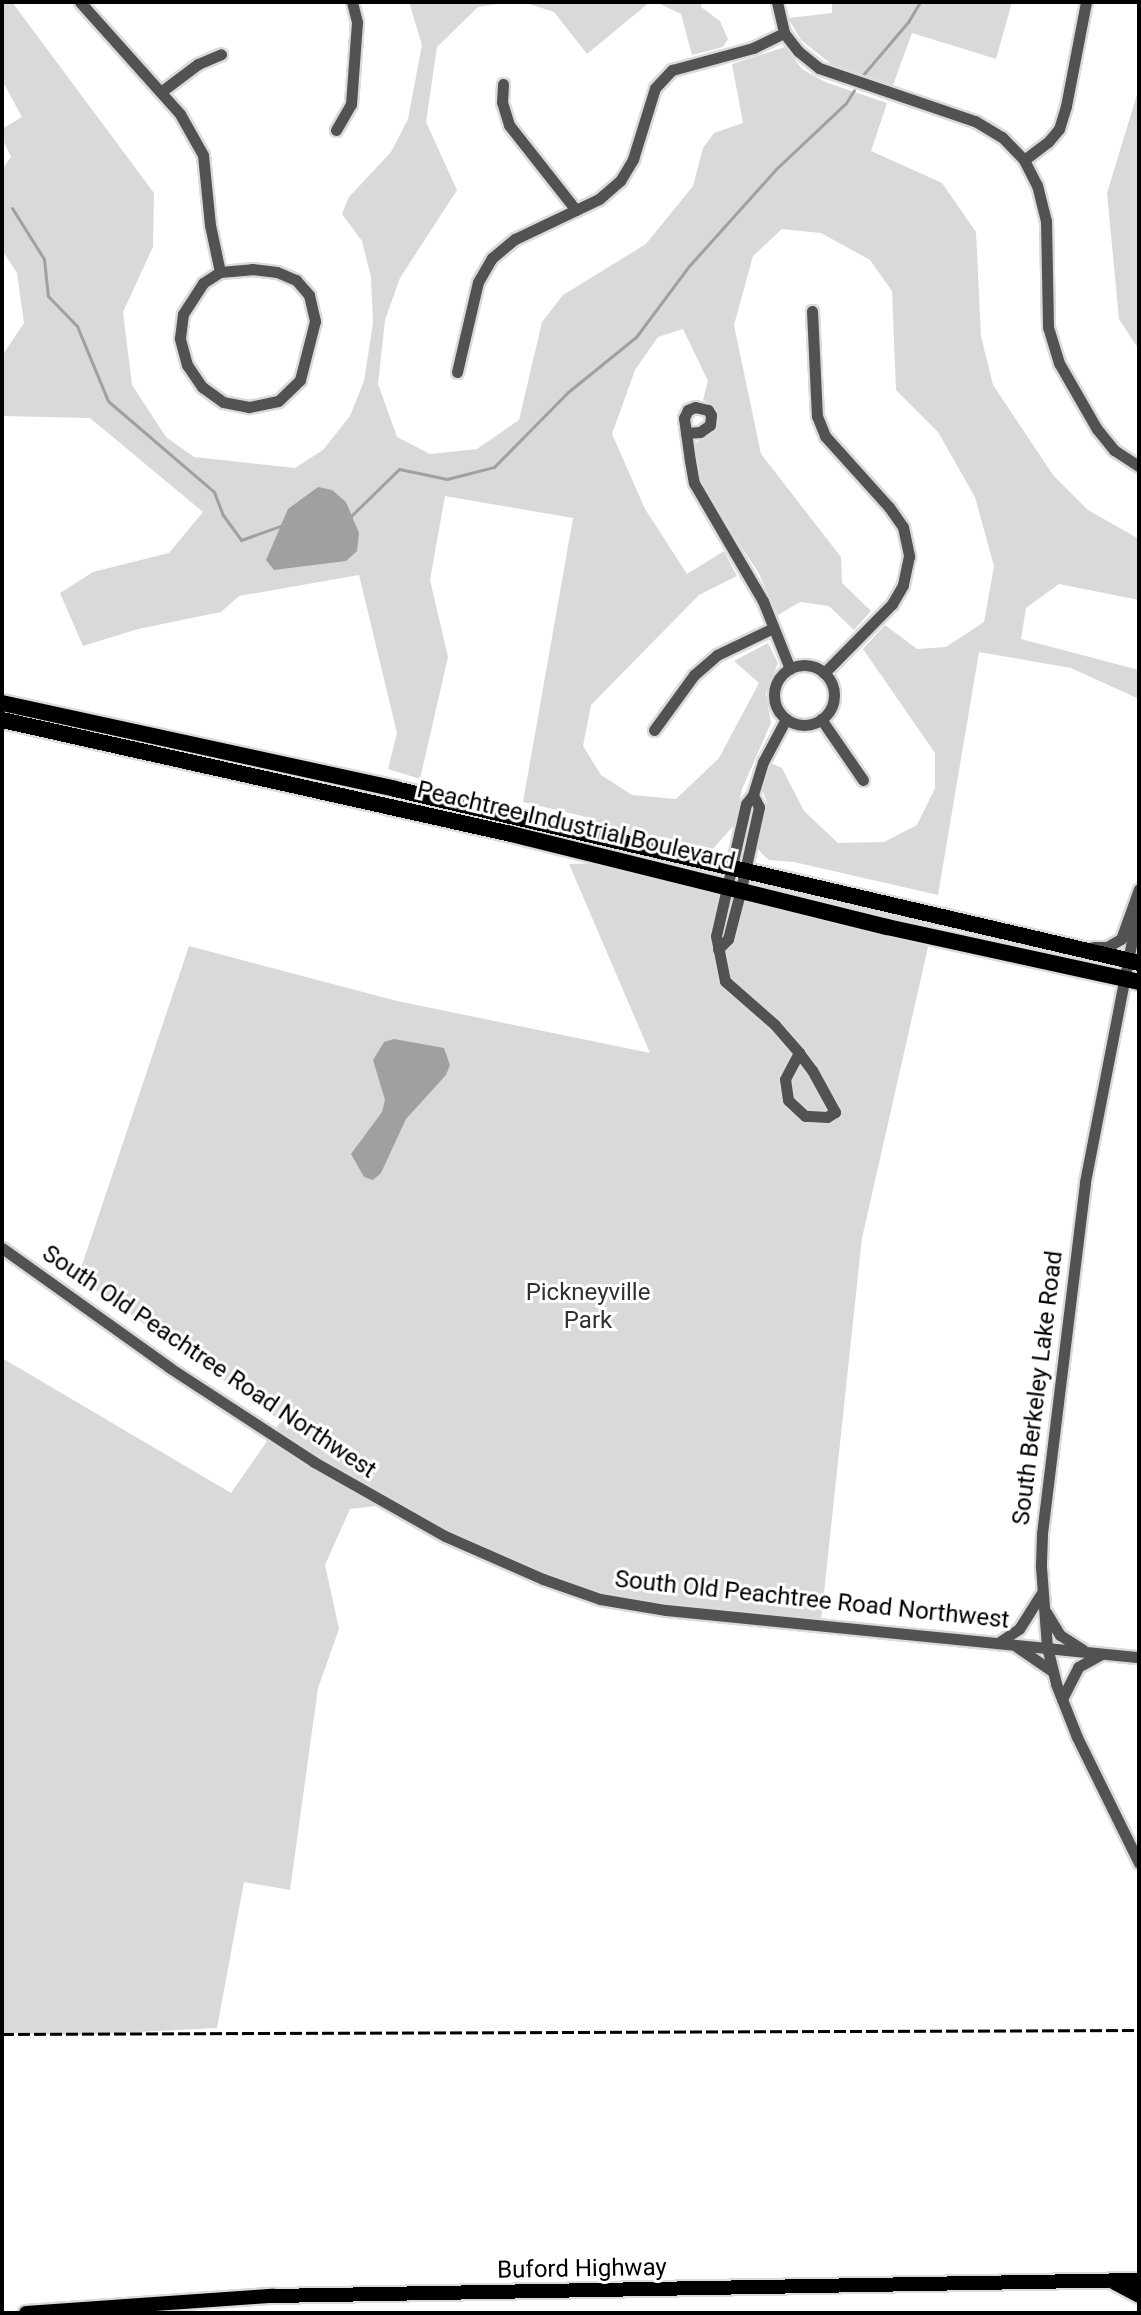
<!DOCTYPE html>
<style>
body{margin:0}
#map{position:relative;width:1141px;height:2315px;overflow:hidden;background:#fff;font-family:Roboto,sans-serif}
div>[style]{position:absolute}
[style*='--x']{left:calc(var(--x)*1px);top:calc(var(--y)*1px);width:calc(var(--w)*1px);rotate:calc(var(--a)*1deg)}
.green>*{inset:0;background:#d9d9d9}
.water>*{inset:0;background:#a0a0a0}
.stream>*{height:3px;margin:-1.5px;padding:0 1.5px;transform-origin:1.5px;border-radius:1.5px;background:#a0a0a0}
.roads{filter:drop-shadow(2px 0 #dbdbdb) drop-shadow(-2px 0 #dbdbdb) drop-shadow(0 2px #dbdbdb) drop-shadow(0 -2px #dbdbdb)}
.minor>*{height:11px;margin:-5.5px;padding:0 5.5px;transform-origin:5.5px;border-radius:5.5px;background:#525252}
.minor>.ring{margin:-5.5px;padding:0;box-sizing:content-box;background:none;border:11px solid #525252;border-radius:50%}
.major>*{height:14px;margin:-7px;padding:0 7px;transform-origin:7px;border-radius:7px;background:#000}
.highway>*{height:16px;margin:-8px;padding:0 8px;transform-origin:8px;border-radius:8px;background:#000}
.rail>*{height:3px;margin-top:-1.5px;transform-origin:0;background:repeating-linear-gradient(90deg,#000 0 12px,transparent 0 16px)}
span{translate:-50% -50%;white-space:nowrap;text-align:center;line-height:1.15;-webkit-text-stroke:6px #fff;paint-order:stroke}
.street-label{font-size:24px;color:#000}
.park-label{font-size:24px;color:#303030}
.frame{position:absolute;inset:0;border:4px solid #000;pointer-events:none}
</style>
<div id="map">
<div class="green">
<div style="clip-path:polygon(2px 2px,12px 2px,154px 193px,153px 247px,123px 312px,132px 385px,166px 437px,194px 457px,295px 468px,323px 450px,350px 416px,364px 381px,373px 323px,371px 277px,362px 241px,342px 214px,349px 197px,391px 152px,408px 119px,422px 45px,409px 2px,511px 2px,478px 7px,437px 47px,426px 122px,457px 190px,400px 278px,385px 320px,378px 384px,397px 437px,430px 454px,477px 449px,519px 420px,542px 322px,563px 295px,646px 244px,693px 186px,703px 148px,714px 133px,743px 123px,732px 64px,785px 47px,802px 69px,825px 82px,887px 103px,871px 151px,942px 183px,976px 232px,981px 336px,993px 385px,1053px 475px,1088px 510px,1139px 539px,1139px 600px,1059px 584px,1026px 608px,1021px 639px,1139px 670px,1139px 699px,1071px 668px,979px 652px,938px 895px,794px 862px,769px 860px,762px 854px,757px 847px,767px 803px,762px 789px,771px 763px,782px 768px,804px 811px,838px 843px,884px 842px,917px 825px,935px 788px,935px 753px,863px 649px,885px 625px,917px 649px,946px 647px,984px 622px,994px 566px,975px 497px,938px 432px,896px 390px,892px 291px,870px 260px,821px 233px,782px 229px,753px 256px,734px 325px,761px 454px,841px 557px,842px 583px,871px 611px,854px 630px,829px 606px,800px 602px,778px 615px,758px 572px,701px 486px,693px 444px,714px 433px,719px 423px,711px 404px,703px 400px,708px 381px,683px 329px,658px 337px,635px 370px,612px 434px,645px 509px,687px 574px,724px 551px,737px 576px,699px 595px,591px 705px,583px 746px,601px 775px,632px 795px,676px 799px,719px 758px,759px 683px,734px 661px,768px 643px,778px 663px,766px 693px,771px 723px,742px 789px,735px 824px,712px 850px,672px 839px,612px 830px,586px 817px,523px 802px,573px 518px,445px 496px,430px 580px,448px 657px,420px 779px,388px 769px,397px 733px,359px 575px,239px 596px,221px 612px,138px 629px,83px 646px,60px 593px,93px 572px,169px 553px,203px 512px,90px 418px,2px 416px,2px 356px,24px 323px,17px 273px,2px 250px,2px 169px,11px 157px,2px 138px,2px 129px,22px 117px,2px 80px)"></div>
<div style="clip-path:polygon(523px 2px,650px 2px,587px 54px,554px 12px)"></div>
<div style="clip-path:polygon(656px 2px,702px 2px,701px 7px,720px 21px,728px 39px,723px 47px,692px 55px,681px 14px)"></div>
<div style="clip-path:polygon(832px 2px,1012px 2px,996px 59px,912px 33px,893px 85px,831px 64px,801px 40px,788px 18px,832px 13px)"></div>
<div style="clip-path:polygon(1139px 88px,1139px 350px,1119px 319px,1107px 193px)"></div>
<div style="clip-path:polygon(678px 861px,933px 925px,862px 1238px,821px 1621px,693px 1610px,618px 1598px,545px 1574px,460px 1537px,402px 1503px,350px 1509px,325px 1565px,339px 1629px,318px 1688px,290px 1890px,244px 1882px,217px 2028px,78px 2035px,2px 2033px,2px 1358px,231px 1493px,281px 1421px,78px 1277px,189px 946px,397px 1001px,650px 1053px,569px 864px)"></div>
</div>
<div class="water">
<div style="clip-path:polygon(318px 487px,332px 490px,346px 502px,359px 533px,357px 551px,346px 561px,274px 570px,266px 560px,288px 509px)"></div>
<div style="clip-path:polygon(394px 1039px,444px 1048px,450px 1065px,446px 1075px,406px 1119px,381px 1173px,373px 1180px,364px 1177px,351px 1154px,382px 1112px,385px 1100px,373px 1060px,384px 1042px)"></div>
</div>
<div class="stream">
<div style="--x:862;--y:76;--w:71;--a:-49.6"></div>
<div style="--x:908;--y:22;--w:23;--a:-59"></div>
<div style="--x:12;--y:208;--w:60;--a:57.9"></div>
<div style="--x:44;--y:259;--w:37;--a:84"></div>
<div style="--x:48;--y:296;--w:42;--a:46"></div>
<div style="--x:77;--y:326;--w:81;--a:67.5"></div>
<div style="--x:108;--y:401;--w:140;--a:40.6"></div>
<div style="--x:214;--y:492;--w:25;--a:69"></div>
<div style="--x:223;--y:515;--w:31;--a:54"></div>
<div style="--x:241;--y:540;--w:45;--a:-19.7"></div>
<div style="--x:350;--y:517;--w:69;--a:-44.4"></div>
<div style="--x:399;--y:469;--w:49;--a:11.8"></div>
<div style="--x:447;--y:479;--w:49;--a:-14.3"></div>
<div style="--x:494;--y:467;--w:105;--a:-45.4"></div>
<div style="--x:568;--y:392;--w:87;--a:-39"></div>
<div style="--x:636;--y:337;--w:89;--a:-53.3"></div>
<div style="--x:689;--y:266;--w:130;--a:-48.1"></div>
<div style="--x:776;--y:169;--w:96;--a:-43.3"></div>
<div style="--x:846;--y:103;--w:15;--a:-58"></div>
</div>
<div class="roads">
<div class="minor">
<div style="--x:80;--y:2;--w:150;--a:48.2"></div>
<div style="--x:180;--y:114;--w:47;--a:60.7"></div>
<div style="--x:203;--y:155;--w:70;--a:84.3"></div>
<div style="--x:210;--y:225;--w:48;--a:78"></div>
<div style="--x:777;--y:2;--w:32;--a:77"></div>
<div style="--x:784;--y:33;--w:23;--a:52"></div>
<div style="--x:798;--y:51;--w:27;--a:39"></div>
<div style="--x:819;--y:68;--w:165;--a:18.8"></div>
<div style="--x:975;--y:121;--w:31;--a:31"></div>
<div style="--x:1002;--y:137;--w:32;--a:46"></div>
<div style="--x:1024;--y:160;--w:28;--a:63"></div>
<div style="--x:1037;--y:185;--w:37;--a:76"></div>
<div style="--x:1046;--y:221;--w:106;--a:88.9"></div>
<div style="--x:1048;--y:327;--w:38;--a:73"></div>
<div style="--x:1059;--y:363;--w:76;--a:60.1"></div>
<div style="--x:1097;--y:429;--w:27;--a:51"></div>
<div style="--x:1114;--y:450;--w:30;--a:33"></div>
<div style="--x:503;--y:84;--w:18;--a:93"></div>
<div style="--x:502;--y:102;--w:24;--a:73"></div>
<div style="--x:509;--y:125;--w:108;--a:51.8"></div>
<div style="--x:162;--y:91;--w:45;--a:-36.9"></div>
<div style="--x:198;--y:64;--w:25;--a:-23"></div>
<div style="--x:336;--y:130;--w:30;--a:-60"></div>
<div style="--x:351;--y:104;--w:82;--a:-85.8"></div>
<div style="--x:357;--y:22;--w:21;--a:-104"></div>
<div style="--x:1024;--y:160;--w:30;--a:-37"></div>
<div style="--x:1048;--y:142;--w:17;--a:-50"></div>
<div style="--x:1059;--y:129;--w:24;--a:-73"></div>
<div style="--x:1066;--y:106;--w:106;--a:-79.1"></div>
<div style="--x:252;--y:269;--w:25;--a:7"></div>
<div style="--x:277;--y:272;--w:21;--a:23"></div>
<div style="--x:296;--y:280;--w:20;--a:49"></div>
<div style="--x:309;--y:295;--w:27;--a:77"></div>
<div style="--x:315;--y:321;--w:61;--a:104.3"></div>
<div style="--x:300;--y:380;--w:30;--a:136"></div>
<div style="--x:278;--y:401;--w:30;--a:168"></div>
<div style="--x:249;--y:407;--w:26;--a:-169"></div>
<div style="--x:223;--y:402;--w:26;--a:-144"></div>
<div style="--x:202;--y:387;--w:27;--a:-124"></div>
<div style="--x:187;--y:365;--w:28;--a:-105"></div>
<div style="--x:180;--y:338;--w:24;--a:-83"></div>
<div style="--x:183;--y:314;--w:37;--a:-57"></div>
<div style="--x:203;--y:283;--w:20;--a:-33"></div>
<div style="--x:220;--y:272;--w:32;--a:-5"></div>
<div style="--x:812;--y:311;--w:105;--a:87.3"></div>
<div style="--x:817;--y:416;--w:22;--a:68"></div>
<div style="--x:825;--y:436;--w:96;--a:48"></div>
<div style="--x:889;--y:507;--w:24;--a:55"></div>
<div style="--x:903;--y:527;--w:30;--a:78"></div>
<div style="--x:909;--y:556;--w:30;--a:102"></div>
<div style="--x:903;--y:585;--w:22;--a:120"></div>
<div style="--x:892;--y:604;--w:97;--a:134.6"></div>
<div style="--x:457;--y:372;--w:92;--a:-76.9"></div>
<div style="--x:478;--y:282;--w:28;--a:-60"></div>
<div style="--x:492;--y:258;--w:30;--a:-40"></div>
<div style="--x:515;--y:239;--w:93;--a:-25.5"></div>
<div style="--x:599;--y:199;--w:28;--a:-41"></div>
<div style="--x:620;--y:181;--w:26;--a:-59"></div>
<div style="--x:633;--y:159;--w:74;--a:-72.8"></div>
<div style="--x:655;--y:88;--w:25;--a:-47"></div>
<div style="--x:672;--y:70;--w:84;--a:-15.2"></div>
<div style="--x:753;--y:48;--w:34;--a:-26"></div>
<div style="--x:686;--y:433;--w:14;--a:-4"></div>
<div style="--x:700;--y:432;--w:12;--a:-35"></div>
<div style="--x:710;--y:425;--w:10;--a:-84"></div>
<div style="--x:711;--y:415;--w:6;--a:-121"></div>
<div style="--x:708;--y:410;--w:13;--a:-167"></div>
<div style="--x:695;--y:407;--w:8;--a:157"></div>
<div style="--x:688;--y:410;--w:9;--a:117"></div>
<div style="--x:684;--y:418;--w:43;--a:82.1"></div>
<div style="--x:690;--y:461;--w:22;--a:80"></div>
<div style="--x:694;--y:483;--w:137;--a:59.7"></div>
<div style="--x:763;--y:601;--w:73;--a:68.3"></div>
<div class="ring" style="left:774px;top:665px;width:49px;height:49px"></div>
<div style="--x:786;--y:719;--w:49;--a:118.1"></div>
<div style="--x:763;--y:762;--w:34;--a:107"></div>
<div style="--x:753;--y:795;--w:11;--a:128"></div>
<div style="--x:746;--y:804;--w:135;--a:102.8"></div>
<div style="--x:716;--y:936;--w:46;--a:78.7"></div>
<div style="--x:725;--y:981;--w:67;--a:41.3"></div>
<div style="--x:775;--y:1025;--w:37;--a:49"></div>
<div style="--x:799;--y:1053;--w:21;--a:53"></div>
<div style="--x:812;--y:1070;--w:48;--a:61.3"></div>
<div style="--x:835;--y:1112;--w:9;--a:148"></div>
<div style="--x:827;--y:1117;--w:22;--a:-177"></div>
<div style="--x:805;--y:1116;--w:23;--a:-137"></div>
<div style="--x:788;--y:1100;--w:21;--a:-98"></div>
<div style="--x:785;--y:1079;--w:30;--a:-62"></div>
<div style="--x:821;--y:719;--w:74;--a:55.5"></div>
<div style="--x:654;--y:730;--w:68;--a:-54"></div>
<div style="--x:694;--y:675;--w:30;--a:-41"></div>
<div style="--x:717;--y:655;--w:62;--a:-25.7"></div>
<div style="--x:1139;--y:904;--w:284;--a:101"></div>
<div style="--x:1085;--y:1183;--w:354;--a:97"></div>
<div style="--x:1042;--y:1534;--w:33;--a:92"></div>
<div style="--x:1041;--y:1567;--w:80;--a:85.7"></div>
<div style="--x:1047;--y:1647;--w:38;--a:76"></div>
<div style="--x:1056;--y:1684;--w:57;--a:68.4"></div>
<div style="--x:1077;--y:1737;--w:140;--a:63.8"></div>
<div style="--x:1093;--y:947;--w:14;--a:0"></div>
<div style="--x:1107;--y:947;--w:16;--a:-30"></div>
<div style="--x:1121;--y:939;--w:53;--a:-70.2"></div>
<div style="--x:718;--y:949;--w:14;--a:-45"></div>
<div style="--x:728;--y:939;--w:52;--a:-75.4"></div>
<div style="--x:741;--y:889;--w:84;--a:-77.6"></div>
<div style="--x:759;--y:807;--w:13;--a:-117"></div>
<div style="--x:2;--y:1248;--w:206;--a:35.5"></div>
<div style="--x:170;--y:1368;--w:172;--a:33.1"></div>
<div style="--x:314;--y:1462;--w:150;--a:29.5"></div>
<div style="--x:445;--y:1536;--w:107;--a:23.7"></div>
<div style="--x:543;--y:1579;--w:60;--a:19.3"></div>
<div style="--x:600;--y:1599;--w:67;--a:9.5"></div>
<div style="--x:666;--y:1610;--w:475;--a:5.7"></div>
<div style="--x:1046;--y:1612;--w:27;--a:59"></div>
<div style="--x:1060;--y:1635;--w:27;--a:33"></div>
<div style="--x:998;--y:1643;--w:25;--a:-34"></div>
<div style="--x:1019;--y:1629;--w:41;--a:-57.8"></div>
<div style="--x:1017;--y:1647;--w:42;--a:34.4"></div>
<div style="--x:1062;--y:1699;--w:36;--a:-63"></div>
<div style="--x:1078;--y:1667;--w:26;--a:-29"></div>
</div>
<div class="major">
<div style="--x:1115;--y:2283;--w:27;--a:28"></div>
<div style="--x:26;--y:2313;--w:247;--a:-4"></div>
<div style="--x:272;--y:2296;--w:867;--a:-1.06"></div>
</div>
<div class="highway">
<div style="--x:2;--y:703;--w:402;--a:12.3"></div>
<div style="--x:395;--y:789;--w:764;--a:13.16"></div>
<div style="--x:2;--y:720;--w:522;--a:12.62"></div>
<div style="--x:511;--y:834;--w:387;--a:13.9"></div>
<div style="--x:887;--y:927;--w:258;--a:12.3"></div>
</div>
</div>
<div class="rail">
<div style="--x:2;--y:2034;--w:1137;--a:-0.2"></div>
</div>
<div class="street-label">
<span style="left:576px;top:826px;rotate:13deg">Peachtree Industrial Boulevard</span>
<span style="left:209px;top:1362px;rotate:34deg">South Old Peachtree Road Northwest</span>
<span style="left:1038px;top:1388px;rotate:-83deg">South Berkeley Lake Road</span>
<span style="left:812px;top:1600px;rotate:6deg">South Old Peachtree Road Northwest</span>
<span style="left:582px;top:2269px;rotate:-1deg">Buford Highway</span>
</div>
<div class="park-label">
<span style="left:588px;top:1307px">Pickneyville<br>Park</span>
</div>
<div class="frame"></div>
</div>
